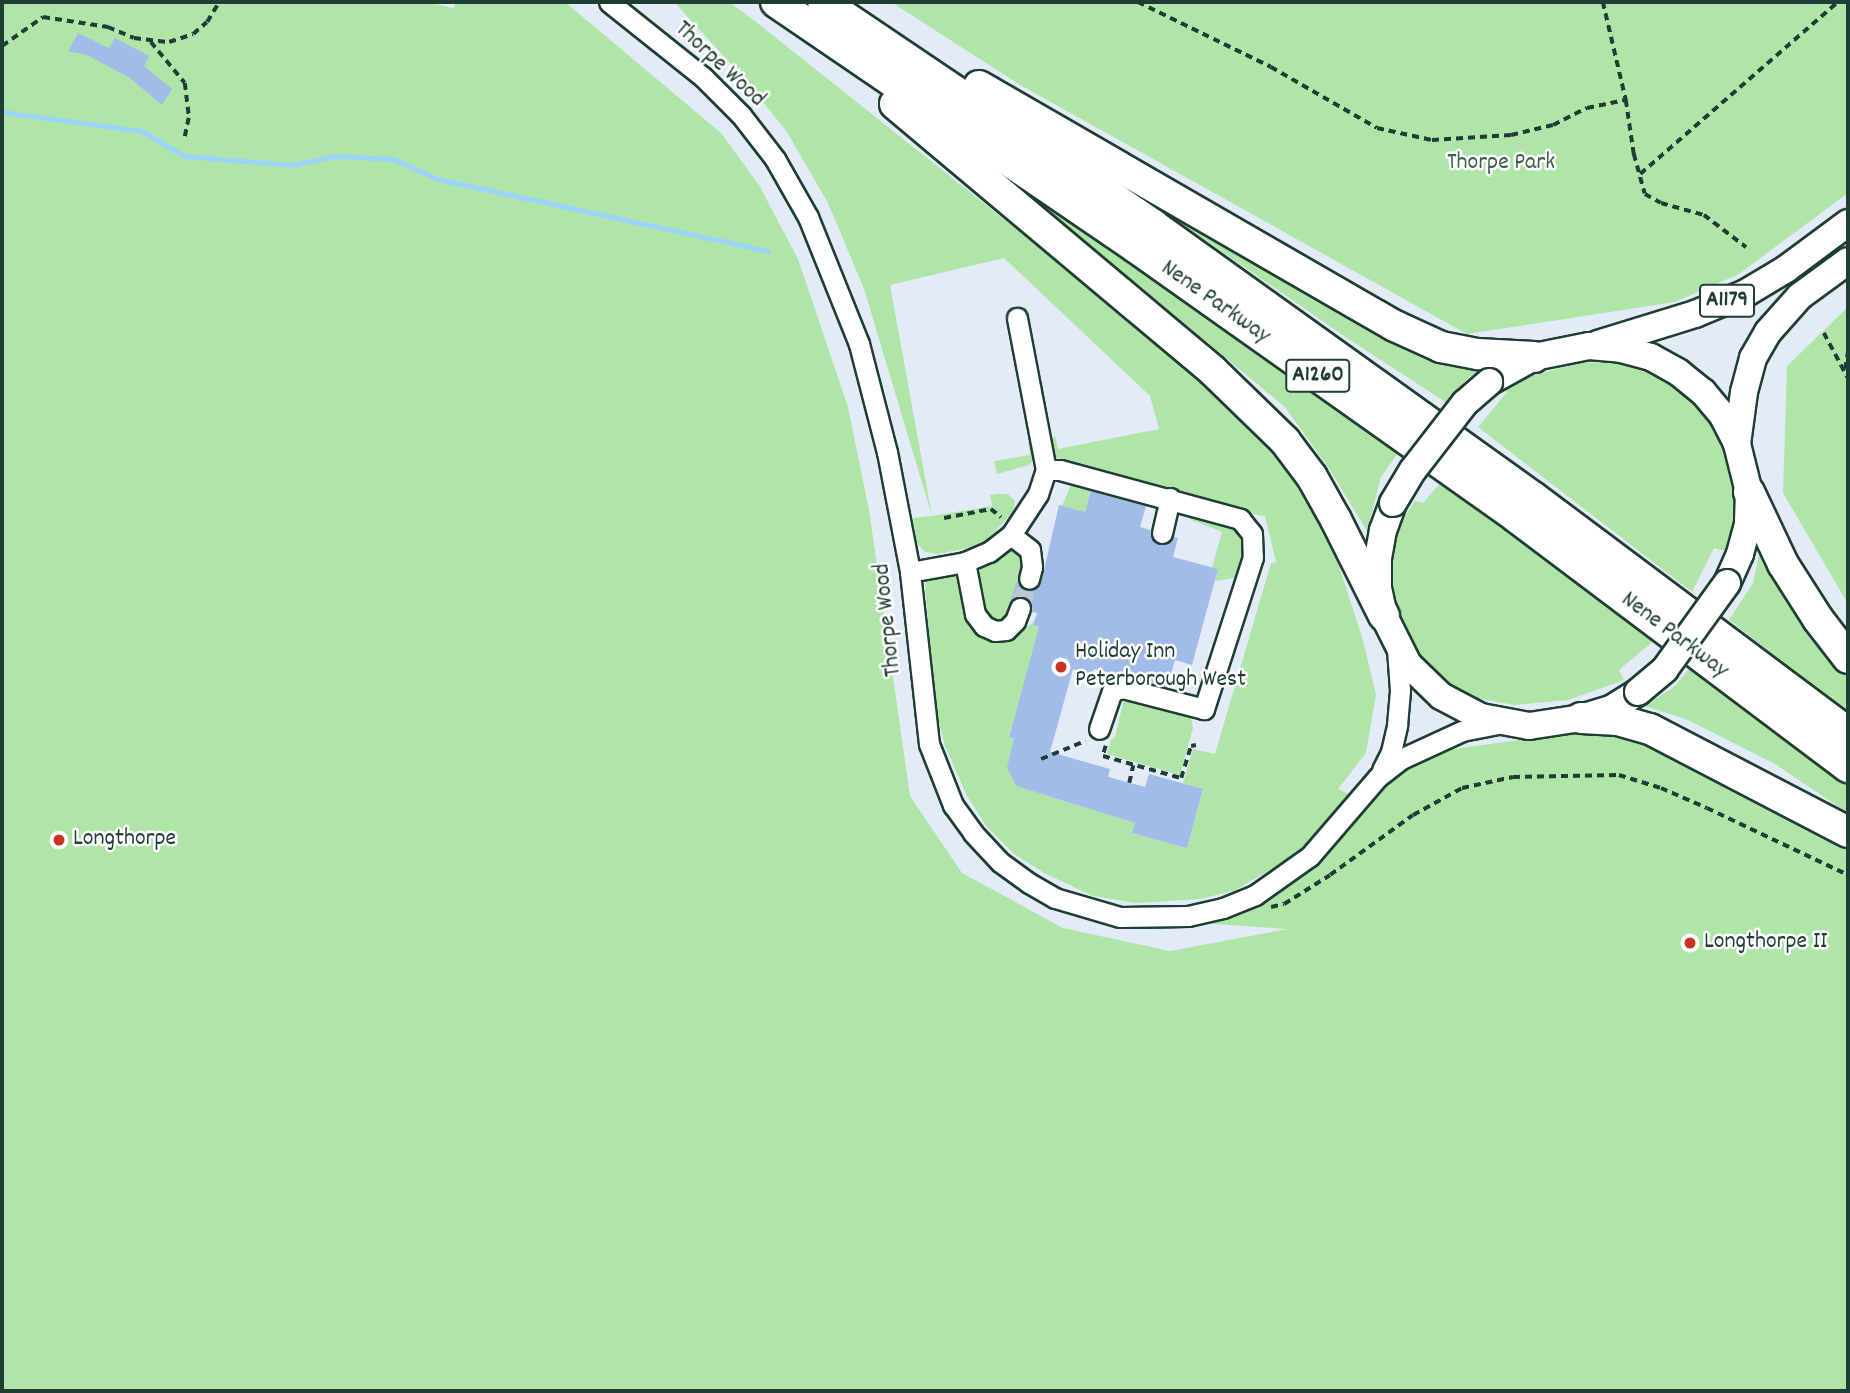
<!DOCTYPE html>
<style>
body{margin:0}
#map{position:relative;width:1850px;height:1393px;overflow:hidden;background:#e3ebf8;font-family:Dekko,sans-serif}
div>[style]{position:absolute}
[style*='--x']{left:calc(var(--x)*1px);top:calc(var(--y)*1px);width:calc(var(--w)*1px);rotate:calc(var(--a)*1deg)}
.green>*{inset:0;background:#b0e5a8}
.stream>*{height:5px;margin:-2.5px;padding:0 2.5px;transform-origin:2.5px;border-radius:2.5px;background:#9bd3fa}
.building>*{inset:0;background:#a2bbe8}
.minor-tunnel>*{height:19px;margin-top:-9.5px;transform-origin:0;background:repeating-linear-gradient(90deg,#bcc8d1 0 19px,transparent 0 29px)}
.path>*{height:3.5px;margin-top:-1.75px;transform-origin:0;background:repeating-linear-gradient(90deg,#1f3d34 0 7px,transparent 0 12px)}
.roads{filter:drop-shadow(2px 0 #1f3d34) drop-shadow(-2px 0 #1f3d34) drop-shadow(0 2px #1f3d34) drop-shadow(0 -2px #1f3d34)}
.minor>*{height:19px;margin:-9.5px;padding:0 9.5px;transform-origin:9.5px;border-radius:9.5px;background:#fff}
.major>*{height:26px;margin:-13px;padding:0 13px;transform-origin:13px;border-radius:13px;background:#fff}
.highway>*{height:30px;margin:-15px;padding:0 15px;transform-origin:15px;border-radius:15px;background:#fff}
.bridges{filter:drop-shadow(2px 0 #1f3d34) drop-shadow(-2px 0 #1f3d34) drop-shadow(0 2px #1f3d34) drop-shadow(0 -2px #1f3d34)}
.major-bridge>*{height:26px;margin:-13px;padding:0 13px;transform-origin:13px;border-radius:13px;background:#fff}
.dots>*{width:19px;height:19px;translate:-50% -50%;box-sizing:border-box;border:4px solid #fff;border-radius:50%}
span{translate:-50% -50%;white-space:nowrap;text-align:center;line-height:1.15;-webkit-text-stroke:5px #fff;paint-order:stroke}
.shield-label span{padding:2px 5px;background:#fff;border:2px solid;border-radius:5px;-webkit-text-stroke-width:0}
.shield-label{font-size:23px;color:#1f3d34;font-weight:700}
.street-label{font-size:24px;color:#1f3d34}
.park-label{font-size:24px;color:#3c5f4b}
.poi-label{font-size:24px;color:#1f3d34}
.left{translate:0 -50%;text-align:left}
.frame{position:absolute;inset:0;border:4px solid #1f3d34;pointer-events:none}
</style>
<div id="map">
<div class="green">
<div style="clip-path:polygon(2px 2px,427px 2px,453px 8px,457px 2px,565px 2px,721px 133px,759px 185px,798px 259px,848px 407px,869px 510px,910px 796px,962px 873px,1063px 928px,1170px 951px,1288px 929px,1202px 923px,1269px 901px,1324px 849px,1403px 765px,1439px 751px,1585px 731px,1648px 738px,1848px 848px,1848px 1391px,2px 1391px)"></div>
<div style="clip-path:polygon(674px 2px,728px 2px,746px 14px,1190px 367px,1262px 432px,1289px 466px,1329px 536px,1362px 637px,1376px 694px,1366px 753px,1338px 789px,1349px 794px,1298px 853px,1236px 890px,1201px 899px,1136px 903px,1093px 896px,1044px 873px,1013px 853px,987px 827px,967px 796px,945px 746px,935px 708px,925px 586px,928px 578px,960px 572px,998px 639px,1016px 637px,1034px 621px,1033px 625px,1042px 628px,1038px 633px,1009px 736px,1014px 738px,1007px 767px,1016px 786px,1135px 823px,1132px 833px,1187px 848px,1203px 790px,1183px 783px,1193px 749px,1215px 754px,1271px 563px,1276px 562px,1265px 516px,1243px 513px,1054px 457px,1050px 438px,1055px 436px,1058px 449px,1159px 429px,1150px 396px,1004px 258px,890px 285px,932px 516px,992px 506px,990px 495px,997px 494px,1008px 494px,1015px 501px,1013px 512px,982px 545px,938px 554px,925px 552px,917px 543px,913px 518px,932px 516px,864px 289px,828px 203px,787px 132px,742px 76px)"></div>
<div style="clip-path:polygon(891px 2px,1848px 2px,1848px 193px,1739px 274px,1675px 302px,1467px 334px,1022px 86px)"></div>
<div style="clip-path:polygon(975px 149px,1400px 450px,1381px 477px,1367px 531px,1330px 470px,1285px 407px)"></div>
<div style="clip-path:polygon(1098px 166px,1491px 359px,1465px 381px,1450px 405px,1344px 336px)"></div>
<div style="clip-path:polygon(1848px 307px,1848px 604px,1783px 493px,1787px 366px)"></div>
<div style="clip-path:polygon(1626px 362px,1663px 373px,1703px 400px,1729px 443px,1737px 485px,1733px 535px,1725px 551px,1714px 548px,1692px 592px,1478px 427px,1507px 392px,1502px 384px,1578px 363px)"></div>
<div style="clip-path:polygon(1034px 441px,1035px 458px,1029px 465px,997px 474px,994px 461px,1030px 455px,1028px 443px)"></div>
<div style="clip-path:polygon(1443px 480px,1658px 637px,1619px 670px,1624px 680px,1568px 700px,1514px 705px,1460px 695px,1431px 671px,1410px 639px,1396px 604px,1390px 557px,1400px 523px,1415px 501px,1423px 503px)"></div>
<div style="clip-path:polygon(1078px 483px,1093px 485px,1085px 512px,1062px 506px,1070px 487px)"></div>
<div style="clip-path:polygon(1194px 515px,1236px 525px,1248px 546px,1240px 573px,1234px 578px,1215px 581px,1218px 569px,1212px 567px,1222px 532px,1189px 519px)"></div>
<div style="clip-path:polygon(1762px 540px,1848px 666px,1848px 712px,1729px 620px,1753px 583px)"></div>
<div style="clip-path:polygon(1011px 550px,1021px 554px,1027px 576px,1017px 609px,998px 624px,982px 612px,978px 581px,980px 569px,989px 559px)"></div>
<div style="clip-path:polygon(1693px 664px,1848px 780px,1848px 813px,1775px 764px,1688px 720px,1645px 706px,1675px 686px)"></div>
<div style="clip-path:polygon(1128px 699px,1186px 713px,1191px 718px,1193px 728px,1180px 775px,1107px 754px,1111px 740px,1115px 737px,1123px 703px)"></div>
</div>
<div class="stream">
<div style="--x:2;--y:112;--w:141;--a:7.7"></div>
<div style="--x:142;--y:131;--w:49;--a:30.8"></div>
<div style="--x:184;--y:156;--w:108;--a:4.8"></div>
<div style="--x:292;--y:165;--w:45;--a:-11.6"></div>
<div style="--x:336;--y:156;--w:57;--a:3"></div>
<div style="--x:393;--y:159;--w:49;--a:24"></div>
<div style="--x:438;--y:179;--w:338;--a:12.3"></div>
</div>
<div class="building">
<div style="clip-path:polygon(78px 33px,109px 48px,115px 38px,149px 56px,144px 66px,172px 89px,162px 105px,130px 78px,87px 55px,68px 51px)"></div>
<div style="clip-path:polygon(1091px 491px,1146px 506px,1140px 527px,1150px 530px,1154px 542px,1165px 545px,1174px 537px,1178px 538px,1173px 557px,1218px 569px,1192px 665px,1175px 660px,1167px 687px,1094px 669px,1092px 674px,1073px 669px,1050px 752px,1110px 769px,1108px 777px,1145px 787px,1149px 774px,1203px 789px,1187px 848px,1132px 833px,1135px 823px,1016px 786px,1007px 767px,1014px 738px,1009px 737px,1039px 627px,1033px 625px,1037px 613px,1032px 612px,1029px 600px,1019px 596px,1011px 600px,1017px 581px,1027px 591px,1037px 588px,1041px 583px,1059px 505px,1085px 512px)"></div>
</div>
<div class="minor-tunnel">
<div style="--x:1020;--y:608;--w:30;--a:-73"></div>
</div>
<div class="path">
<div style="--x:1138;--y:2;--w:148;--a:26"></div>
<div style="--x:1271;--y:67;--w:122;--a:29.9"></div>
<div style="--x:1377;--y:128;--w:56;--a:12.3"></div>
<div style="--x:1432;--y:140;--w:79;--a:-3.6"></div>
<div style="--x:1511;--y:135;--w:43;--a:-13.4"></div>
<div style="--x:1553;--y:125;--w:38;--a:-27"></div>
<div style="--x:1587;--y:108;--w:40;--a:-12"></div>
<div style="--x:1603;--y:2;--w:101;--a:76.8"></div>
<div style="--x:1626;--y:100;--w:55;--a:81.6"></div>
<div style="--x:1634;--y:154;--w:41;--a:74.6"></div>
<div style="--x:1645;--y:194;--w:18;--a:29"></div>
<div style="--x:1661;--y:203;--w:45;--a:15.6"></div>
<div style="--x:1704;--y:215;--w:53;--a:37.3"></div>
<div style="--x:151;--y:42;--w:53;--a:50.3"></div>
<div style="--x:185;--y:83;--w:35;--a:83"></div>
<div style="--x:189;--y:118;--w:19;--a:102"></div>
<div style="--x:2;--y:46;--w:50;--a:-35.3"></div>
<div style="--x:43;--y:17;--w:66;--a:8.7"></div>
<div style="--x:108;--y:27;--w:28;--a:23"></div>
<div style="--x:134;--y:38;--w:35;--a:7"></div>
<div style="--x:169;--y:42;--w:25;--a:-18"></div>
<div style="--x:193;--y:34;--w:18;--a:-41"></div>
<div style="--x:207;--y:22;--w:23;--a:-59"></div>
<div style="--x:1640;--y:174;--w:262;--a:-41"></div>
<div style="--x:1824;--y:333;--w:51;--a:61.9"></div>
<div style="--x:1845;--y:369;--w:20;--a:-81"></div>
<div style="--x:944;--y:518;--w:48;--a:-10.8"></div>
<div style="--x:991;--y:509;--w:13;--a:39"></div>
<div style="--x:1106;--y:746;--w:10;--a:107"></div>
<div style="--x:1103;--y:756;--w:81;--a:15.8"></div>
<div style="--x:1181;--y:778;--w:34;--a:-73"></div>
<div style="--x:1191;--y:746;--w:5;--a:-11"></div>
<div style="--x:1041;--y:759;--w:48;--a:-22.2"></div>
<div style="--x:1129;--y:783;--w:18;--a:-77"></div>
<div style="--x:1271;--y:907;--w:13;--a:-13"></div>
<div style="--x:1284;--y:904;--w:54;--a:-32.2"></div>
<div style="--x:1330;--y:875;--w:102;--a:-35.9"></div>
<div style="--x:1413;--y:815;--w:56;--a:-28.9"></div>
<div style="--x:1462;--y:788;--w:52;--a:-12.2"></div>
<div style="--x:1513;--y:777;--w:106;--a:-1.1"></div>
<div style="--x:1619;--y:775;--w:44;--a:17.2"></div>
<div style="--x:1661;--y:788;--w:50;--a:23.5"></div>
<div style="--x:1707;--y:808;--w:156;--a:25.4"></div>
</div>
<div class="roads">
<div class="minor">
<div style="--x:609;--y:2;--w:120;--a:38.6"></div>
<div style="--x:703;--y:77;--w:54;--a:45"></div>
<div style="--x:741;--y:115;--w:56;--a:52.3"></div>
<div style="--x:775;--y:159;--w:67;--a:60.4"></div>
<div style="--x:808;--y:217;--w:137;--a:68.1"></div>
<div style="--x:859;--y:344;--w:112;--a:75.5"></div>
<div style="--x:887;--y:452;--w:122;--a:79.1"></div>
<div style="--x:910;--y:572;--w:173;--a:83.7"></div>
<div style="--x:929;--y:744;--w:66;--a:68.5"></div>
<div style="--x:953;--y:805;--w:34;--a:54"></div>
<div style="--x:973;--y:833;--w:40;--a:47"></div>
<div style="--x:1000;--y:862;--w:36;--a:36"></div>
<div style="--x:1029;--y:883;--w:30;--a:30"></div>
<div style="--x:1055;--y:898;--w:68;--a:16.3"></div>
<div style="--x:1120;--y:917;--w:68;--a:-0.8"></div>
<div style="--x:1188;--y:916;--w:36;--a:-13"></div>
<div style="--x:1223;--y:908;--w:35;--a:-22"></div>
<div style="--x:1255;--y:895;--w:67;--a:-35.3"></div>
<div style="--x:1310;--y:856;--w:104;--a:-49.3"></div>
<div style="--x:1378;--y:777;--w:29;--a:-38"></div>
<div style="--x:1401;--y:759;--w:67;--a:-24.7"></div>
<div style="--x:1462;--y:731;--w:38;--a:-11"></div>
<div style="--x:1046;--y:470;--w:14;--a:0"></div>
<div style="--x:1060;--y:470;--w:187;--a:15.2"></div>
<div style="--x:1240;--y:519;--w:19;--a:51"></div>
<div style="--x:1252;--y:534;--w:23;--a:88"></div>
<div style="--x:1253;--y:557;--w:160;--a:107.9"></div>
<div style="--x:1204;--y:709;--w:84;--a:-165.5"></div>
<div style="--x:1123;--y:688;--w:11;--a:165"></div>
<div style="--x:1112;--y:691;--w:40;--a:108.9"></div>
<div style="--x:1162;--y:533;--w:36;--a:-77"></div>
<div style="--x:1011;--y:535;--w:24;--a:38"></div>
<div style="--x:1030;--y:550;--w:17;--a:83"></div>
<div style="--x:1032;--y:567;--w:12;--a:104"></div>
<div style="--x:965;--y:562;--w:53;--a:79.1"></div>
<div style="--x:975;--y:614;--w:15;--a:53"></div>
<div style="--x:984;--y:626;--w:12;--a:24"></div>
<div style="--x:995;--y:631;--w:11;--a:-5"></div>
<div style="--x:1006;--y:630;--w:13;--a:-45"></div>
<div style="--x:1015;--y:621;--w:14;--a:-69"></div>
<div style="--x:910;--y:572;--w:56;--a:-10.3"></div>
<div style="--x:965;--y:562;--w:26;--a:-23"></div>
<div style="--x:989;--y:552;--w:28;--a:-38"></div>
<div style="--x:1011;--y:535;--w:49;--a:-56.6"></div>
<div style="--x:1038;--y:494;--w:25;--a:-72"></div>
<div style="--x:1046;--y:470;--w:155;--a:-100.8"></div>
<div style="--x:1382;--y:770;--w:20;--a:-63"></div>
<div style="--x:1391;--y:752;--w:28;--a:-77"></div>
<div style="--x:1397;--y:725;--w:35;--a:-85"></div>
<div style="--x:1400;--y:690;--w:41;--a:-94.2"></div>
</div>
<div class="major">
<div style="--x:1598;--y:344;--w:102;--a:-17.2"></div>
<div style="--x:1695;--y:314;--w:55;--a:-22.4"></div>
<div style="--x:1746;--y:293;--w:47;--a:-31"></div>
<div style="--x:1786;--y:269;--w:77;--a:-36.6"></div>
<div style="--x:1489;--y:382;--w:51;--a:-29.1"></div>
<div style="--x:1534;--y:357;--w:56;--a:-11.3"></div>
<div style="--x:1589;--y:346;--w:32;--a:5"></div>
<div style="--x:1621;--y:349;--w:31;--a:15"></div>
<div style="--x:1651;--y:357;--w:31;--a:29"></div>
<div style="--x:1678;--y:372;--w:32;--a:39"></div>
<div style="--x:1703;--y:392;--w:31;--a:50"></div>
<div style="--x:1723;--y:416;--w:31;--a:63"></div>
<div style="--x:1737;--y:444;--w:49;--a:76"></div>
<div style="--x:1749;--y:492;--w:32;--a:92"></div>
<div style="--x:1748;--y:524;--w:31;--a:105"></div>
<div style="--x:1740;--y:554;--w:32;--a:114"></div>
<div style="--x:1737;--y:444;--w:52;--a:-82.3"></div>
<div style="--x:1744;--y:392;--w:35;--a:-75"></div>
<div style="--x:1753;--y:358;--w:30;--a:-60"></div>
<div style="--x:1768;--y:332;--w:48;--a:-48.4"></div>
<div style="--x:1800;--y:296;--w:59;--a:-36.1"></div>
<div style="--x:1393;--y:503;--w:29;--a:110"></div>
<div style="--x:1383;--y:530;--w:29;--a:100"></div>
<div style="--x:1378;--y:559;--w:29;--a:90"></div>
<div style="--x:1378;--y:588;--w:29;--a:78"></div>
<div style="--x:1384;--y:616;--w:54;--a:63.4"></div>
<div style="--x:1408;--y:664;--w:46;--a:44.1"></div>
<div style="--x:1441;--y:696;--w:45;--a:27.7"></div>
<div style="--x:1481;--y:717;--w:49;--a:10.6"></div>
<div style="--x:1529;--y:726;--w:53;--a:-8.7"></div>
<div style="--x:1581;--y:718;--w:31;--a:-17"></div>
<div style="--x:1611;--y:709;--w:32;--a:-32"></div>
</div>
<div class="highway">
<div style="--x:776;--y:2;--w:435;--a:34.3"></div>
<div style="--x:1135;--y:247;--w:467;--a:35.3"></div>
<div style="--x:1516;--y:517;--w:416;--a:37"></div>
<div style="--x:823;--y:2;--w:398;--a:34"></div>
<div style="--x:1153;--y:225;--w:467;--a:35.6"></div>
<div style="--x:1533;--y:497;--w:394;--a:36.8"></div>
<div style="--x:979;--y:86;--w:480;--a:30"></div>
<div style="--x:1395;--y:326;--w:51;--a:24.5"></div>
<div style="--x:1441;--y:347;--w:38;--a:11"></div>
<div style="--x:1478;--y:354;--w:56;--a:3.1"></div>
<div style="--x:895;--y:104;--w:414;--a:40"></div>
<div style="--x:1212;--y:370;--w:102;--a:44.2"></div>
<div style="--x:1285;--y:441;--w:45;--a:53.1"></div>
<div style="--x:1312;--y:477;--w:49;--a:60.8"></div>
<div style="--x:1336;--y:520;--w:107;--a:63.4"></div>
<div style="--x:1749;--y:492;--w:80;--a:64.7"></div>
<div style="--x:1783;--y:564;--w:65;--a:57.5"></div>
<div style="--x:1818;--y:619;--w:49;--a:52.4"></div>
<div style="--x:1581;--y:718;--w:37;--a:3"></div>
<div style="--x:1618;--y:720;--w:33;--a:16"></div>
<div style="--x:1650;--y:729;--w:223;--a:27.5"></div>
</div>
</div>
<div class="bridges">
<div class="major-bridge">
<div style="--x:1393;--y:503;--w:39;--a:-59"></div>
<div style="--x:1413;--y:470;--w:85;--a:-52.2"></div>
<div style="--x:1465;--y:403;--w:32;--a:-41"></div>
<div style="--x:1638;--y:692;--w:35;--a:-40"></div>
<div style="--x:1665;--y:669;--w:106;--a:-54.2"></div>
</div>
</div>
<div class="dots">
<div style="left:1061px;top:667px;background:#c8321e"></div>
<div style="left:59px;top:840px;background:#c8321e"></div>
<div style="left:1690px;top:943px;background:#c8321e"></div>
</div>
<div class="shield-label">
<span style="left:1727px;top:301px">A1179</span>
<span style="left:1318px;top:376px">A1260</span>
</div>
<div class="street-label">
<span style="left:719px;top:65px;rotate:43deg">Thorpe Wood</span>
<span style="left:1215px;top:303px;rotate:35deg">Nene Parkway</span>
<span style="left:889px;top:620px;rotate:-96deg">Thorpe Wood</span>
<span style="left:1674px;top:636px;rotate:37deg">Nene Parkway</span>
</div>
<div class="park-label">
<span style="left:1501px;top:164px">Thorpe Park</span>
</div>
<div class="poi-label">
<span class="left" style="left:1075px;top:667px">Holiday Inn<br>Peterborough West</span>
<span class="left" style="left:73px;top:840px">Longthorpe</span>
<span class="left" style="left:1704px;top:943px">Longthorpe II</span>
</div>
<div class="frame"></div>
</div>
